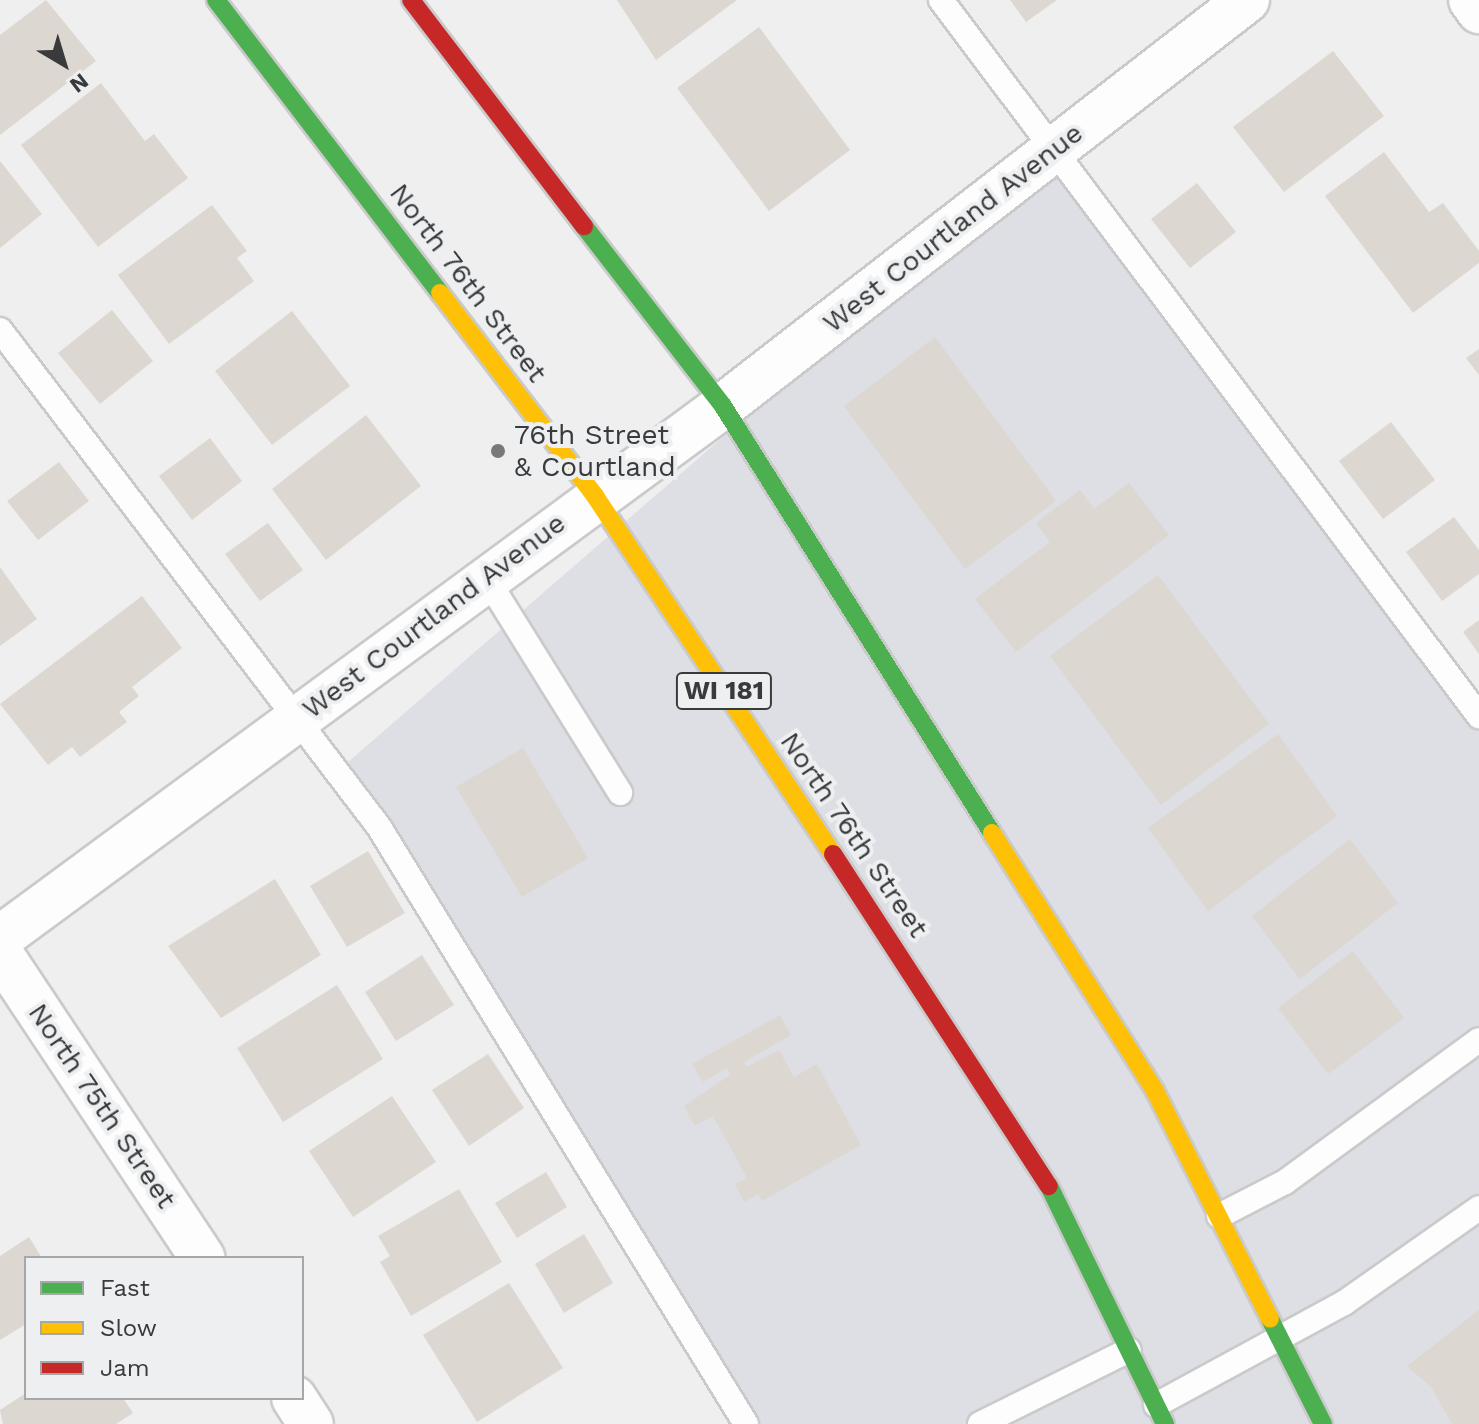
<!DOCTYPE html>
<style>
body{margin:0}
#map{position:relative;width:1479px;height:1424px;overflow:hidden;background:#efeff0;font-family:"Work Sans",sans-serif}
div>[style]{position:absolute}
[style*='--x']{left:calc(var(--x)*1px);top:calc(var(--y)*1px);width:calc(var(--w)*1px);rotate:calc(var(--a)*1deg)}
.built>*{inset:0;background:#dddfe4}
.building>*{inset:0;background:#ddd7d2}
.roads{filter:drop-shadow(2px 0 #cacacb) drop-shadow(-2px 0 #cacacb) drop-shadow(0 2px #cacacb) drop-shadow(0 -2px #cacacb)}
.lane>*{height:24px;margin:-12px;padding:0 12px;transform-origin:12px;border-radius:12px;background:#fdfdfd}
.street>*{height:44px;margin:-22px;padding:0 22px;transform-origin:22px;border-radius:22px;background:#fdfdfd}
.fast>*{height:18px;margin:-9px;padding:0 9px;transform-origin:9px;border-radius:9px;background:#4caf50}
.slow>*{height:18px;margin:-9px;padding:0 9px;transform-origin:9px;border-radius:9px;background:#ffc107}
.jam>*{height:18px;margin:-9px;padding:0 9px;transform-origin:9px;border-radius:9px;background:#c62828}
.dots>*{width:22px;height:22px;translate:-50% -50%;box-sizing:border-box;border:4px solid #eeeff1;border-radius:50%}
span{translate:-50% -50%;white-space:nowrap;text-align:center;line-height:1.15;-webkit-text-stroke:8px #eeeff1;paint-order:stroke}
.shield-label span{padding:2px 6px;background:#eeeff1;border:2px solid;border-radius:6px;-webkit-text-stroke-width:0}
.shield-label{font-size:26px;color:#393a3b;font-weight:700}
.street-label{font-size:28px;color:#393a3b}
.poi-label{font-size:28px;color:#393a3b}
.left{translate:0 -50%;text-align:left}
.legend{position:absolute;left:24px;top:1256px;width:280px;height:144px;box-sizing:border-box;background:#eeeff1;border:2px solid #a6a7a8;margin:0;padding:10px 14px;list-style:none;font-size:24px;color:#393a3b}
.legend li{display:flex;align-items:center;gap:16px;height:40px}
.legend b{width:40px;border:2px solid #a6a7a8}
.north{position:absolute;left:24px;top:24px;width:80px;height:80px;-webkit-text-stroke:6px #eeeff1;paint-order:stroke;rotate:142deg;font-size:22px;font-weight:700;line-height:32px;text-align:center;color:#393a3b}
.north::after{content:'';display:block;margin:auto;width:28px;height:36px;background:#393a3b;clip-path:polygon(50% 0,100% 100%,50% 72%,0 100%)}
</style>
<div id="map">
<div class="built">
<div style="clip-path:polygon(1054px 150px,1479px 716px,1479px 1424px,753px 1424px,340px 769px)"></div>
</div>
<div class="building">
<div style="clip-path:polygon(46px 0,96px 61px,0 135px,0 35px)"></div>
<div style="clip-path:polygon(617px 0,737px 0,656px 60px)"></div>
<div style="clip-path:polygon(1010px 0,1057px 0,1026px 22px)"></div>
<div style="clip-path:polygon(759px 27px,850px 150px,769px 211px,677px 88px)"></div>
<div style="clip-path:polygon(1333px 51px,1384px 116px,1284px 192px,1233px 127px)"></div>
<div style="clip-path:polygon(101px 83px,145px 141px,154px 134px,188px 178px,98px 247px,21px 145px)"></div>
<div style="clip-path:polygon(1384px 152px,1429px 212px,1443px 203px,1479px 251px,1479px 263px,1413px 313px,1325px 196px)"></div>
<div style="clip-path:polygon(0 161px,42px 214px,0 248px)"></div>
<div style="clip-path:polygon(1197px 183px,1236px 232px,1190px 268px,1151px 219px)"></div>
<div style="clip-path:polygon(212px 205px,247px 251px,237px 258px,254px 281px,169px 344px,118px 275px)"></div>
<div style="clip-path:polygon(112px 310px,153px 361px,100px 404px,58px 353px)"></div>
<div style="clip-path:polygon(292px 311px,350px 386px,272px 445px,215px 371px)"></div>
<div style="clip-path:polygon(935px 337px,1056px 501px,965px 569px,844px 406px)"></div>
<div style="clip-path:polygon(1479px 349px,1479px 375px,1466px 358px)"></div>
<div style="clip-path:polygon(366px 415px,421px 486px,326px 560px,272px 489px)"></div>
<div style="clip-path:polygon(1391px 422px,1435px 480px,1383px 519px,1339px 461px)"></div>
<div style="clip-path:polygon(210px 438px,242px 481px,192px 520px,159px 476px)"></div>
<div style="clip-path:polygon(59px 462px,89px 501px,38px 540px,7px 501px)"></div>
<div style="clip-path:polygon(1129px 483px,1169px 535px,1016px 652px,975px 599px,1050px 542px,1036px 523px,1080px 490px,1094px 509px)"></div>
<div style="clip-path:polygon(1454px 517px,1479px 550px,1479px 574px,1442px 601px,1406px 552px)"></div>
<div style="clip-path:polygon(268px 523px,303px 570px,260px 601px,225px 554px)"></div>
<div style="clip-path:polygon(0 567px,37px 619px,0 646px)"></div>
<div style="clip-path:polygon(1158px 575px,1269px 724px,1161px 805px,1050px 656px)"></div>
<div style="clip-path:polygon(142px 596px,182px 648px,132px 687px,139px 696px,119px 712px,127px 722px,80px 757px,72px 747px,48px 765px,0 704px)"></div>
<div style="clip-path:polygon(1479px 620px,1479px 654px,1463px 632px)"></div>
<div style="clip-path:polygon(1278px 734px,1337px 816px,1208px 911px,1148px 828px)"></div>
<div style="clip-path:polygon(523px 748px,588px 858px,522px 897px,456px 787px)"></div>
<div style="clip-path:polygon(1350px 839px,1398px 903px,1300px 979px,1252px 916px)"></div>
<div style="clip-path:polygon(368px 851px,405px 913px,347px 947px,310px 886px)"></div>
<div style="clip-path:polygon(275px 879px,321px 955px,221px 1018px,168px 946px)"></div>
<div style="clip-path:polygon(1353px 951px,1404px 1018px,1328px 1074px,1278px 1008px)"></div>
<div style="clip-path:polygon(422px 955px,454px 1005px,396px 1041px,365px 992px)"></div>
<div style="clip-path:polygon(337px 985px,383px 1059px,283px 1122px,237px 1048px)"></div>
<div style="clip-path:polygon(780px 1015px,791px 1035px,744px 1062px,746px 1067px,779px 1050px,794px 1077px,817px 1064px,861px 1145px,762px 1201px,758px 1194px,744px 1202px,735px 1184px,747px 1178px,713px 1116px,695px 1126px,684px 1106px,730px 1075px,727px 1068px,703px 1082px,692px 1064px)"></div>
<div style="clip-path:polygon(488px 1054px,524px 1108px,469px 1146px,432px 1090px)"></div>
<div style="clip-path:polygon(392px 1096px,436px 1162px,353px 1217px,309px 1151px)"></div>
<div style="clip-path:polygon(546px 1172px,567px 1207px,517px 1238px,495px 1203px)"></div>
<div style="clip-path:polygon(459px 1189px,502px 1262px,411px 1316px,380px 1262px,390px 1256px,378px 1236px)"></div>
<div style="clip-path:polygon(584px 1234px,613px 1283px,564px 1313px,535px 1264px)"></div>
<div style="clip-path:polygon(29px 1237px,42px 1258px,26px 1258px,26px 1324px,0 1340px,0 1256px)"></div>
<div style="clip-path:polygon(509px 1283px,563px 1368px,477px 1422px,423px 1335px)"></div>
<div style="clip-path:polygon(1479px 1310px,1479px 1424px,1452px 1424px,1431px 1387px,1407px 1366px)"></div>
<div style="clip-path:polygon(26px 1393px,123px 1398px,133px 1413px,116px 1424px,3px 1424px,0 1410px)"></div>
</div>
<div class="roads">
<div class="lane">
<div style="--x:941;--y:0;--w:896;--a:53.08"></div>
<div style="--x:0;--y:330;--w:625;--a:52.67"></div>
<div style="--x:379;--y:827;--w:701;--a:58.42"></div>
<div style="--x:487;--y:579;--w:252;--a:58.1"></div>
<div style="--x:1219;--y:1216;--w:74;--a:-27.3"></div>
<div style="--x:1285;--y:1182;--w:240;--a:-36.2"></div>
<div style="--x:1156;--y:1405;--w:214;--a:-28.5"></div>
<div style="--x:1344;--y:1303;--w:165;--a:-35.1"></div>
<div style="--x:980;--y:1424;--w:166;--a:-26.4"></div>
</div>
<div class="street">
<div style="--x:1471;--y:0;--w:14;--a:54"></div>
<div style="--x:0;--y:938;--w:898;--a:-36.35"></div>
<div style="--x:723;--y:406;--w:663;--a:-37.77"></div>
<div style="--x:0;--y:953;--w:366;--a:56.4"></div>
<div style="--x:294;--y:1398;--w:31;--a:57"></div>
</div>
<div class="fast">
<div style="--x:216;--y:0;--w:369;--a:52.6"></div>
<div style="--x:584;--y:226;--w:227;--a:52.3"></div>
<div style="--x:723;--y:406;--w:505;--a:57.79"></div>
<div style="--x:1049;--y:1186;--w:265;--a:64"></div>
<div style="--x:1270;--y:1319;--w:118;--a:63.2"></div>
</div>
<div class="slow">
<div style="--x:440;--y:293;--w:255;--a:52.6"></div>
<div style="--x:595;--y:496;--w:430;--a:56.4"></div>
<div style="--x:992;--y:833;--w:305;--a:57.7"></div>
<div style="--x:1155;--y:1091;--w:255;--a:63.2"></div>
</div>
<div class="jam">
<div style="--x:411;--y:0;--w:285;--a:52.6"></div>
<div style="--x:833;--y:854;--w:396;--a:57"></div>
</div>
</div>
<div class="dots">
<div style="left:498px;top:451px;background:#79797a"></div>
</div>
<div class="shield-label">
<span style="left:724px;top:691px">WI 181</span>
</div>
<div class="street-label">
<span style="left:953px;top:228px;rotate:-38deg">West Courtland Avenue</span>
<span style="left:468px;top:283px;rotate:53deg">North 76th Street</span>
<span style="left:434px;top:616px;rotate:-37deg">West Courtland Avenue</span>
<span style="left:854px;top:835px;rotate:56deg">North 76th Street</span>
<span style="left:102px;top:1106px;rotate:56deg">North 75th Street</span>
</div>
<div class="poi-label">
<span class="left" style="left:514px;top:451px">76th Street<br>&amp; Courtland</span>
</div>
<ul class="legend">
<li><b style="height:10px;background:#4caf50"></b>Fast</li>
<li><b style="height:10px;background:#ffc107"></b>Slow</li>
<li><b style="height:10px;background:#c62828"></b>Jam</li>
</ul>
<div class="north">N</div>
</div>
